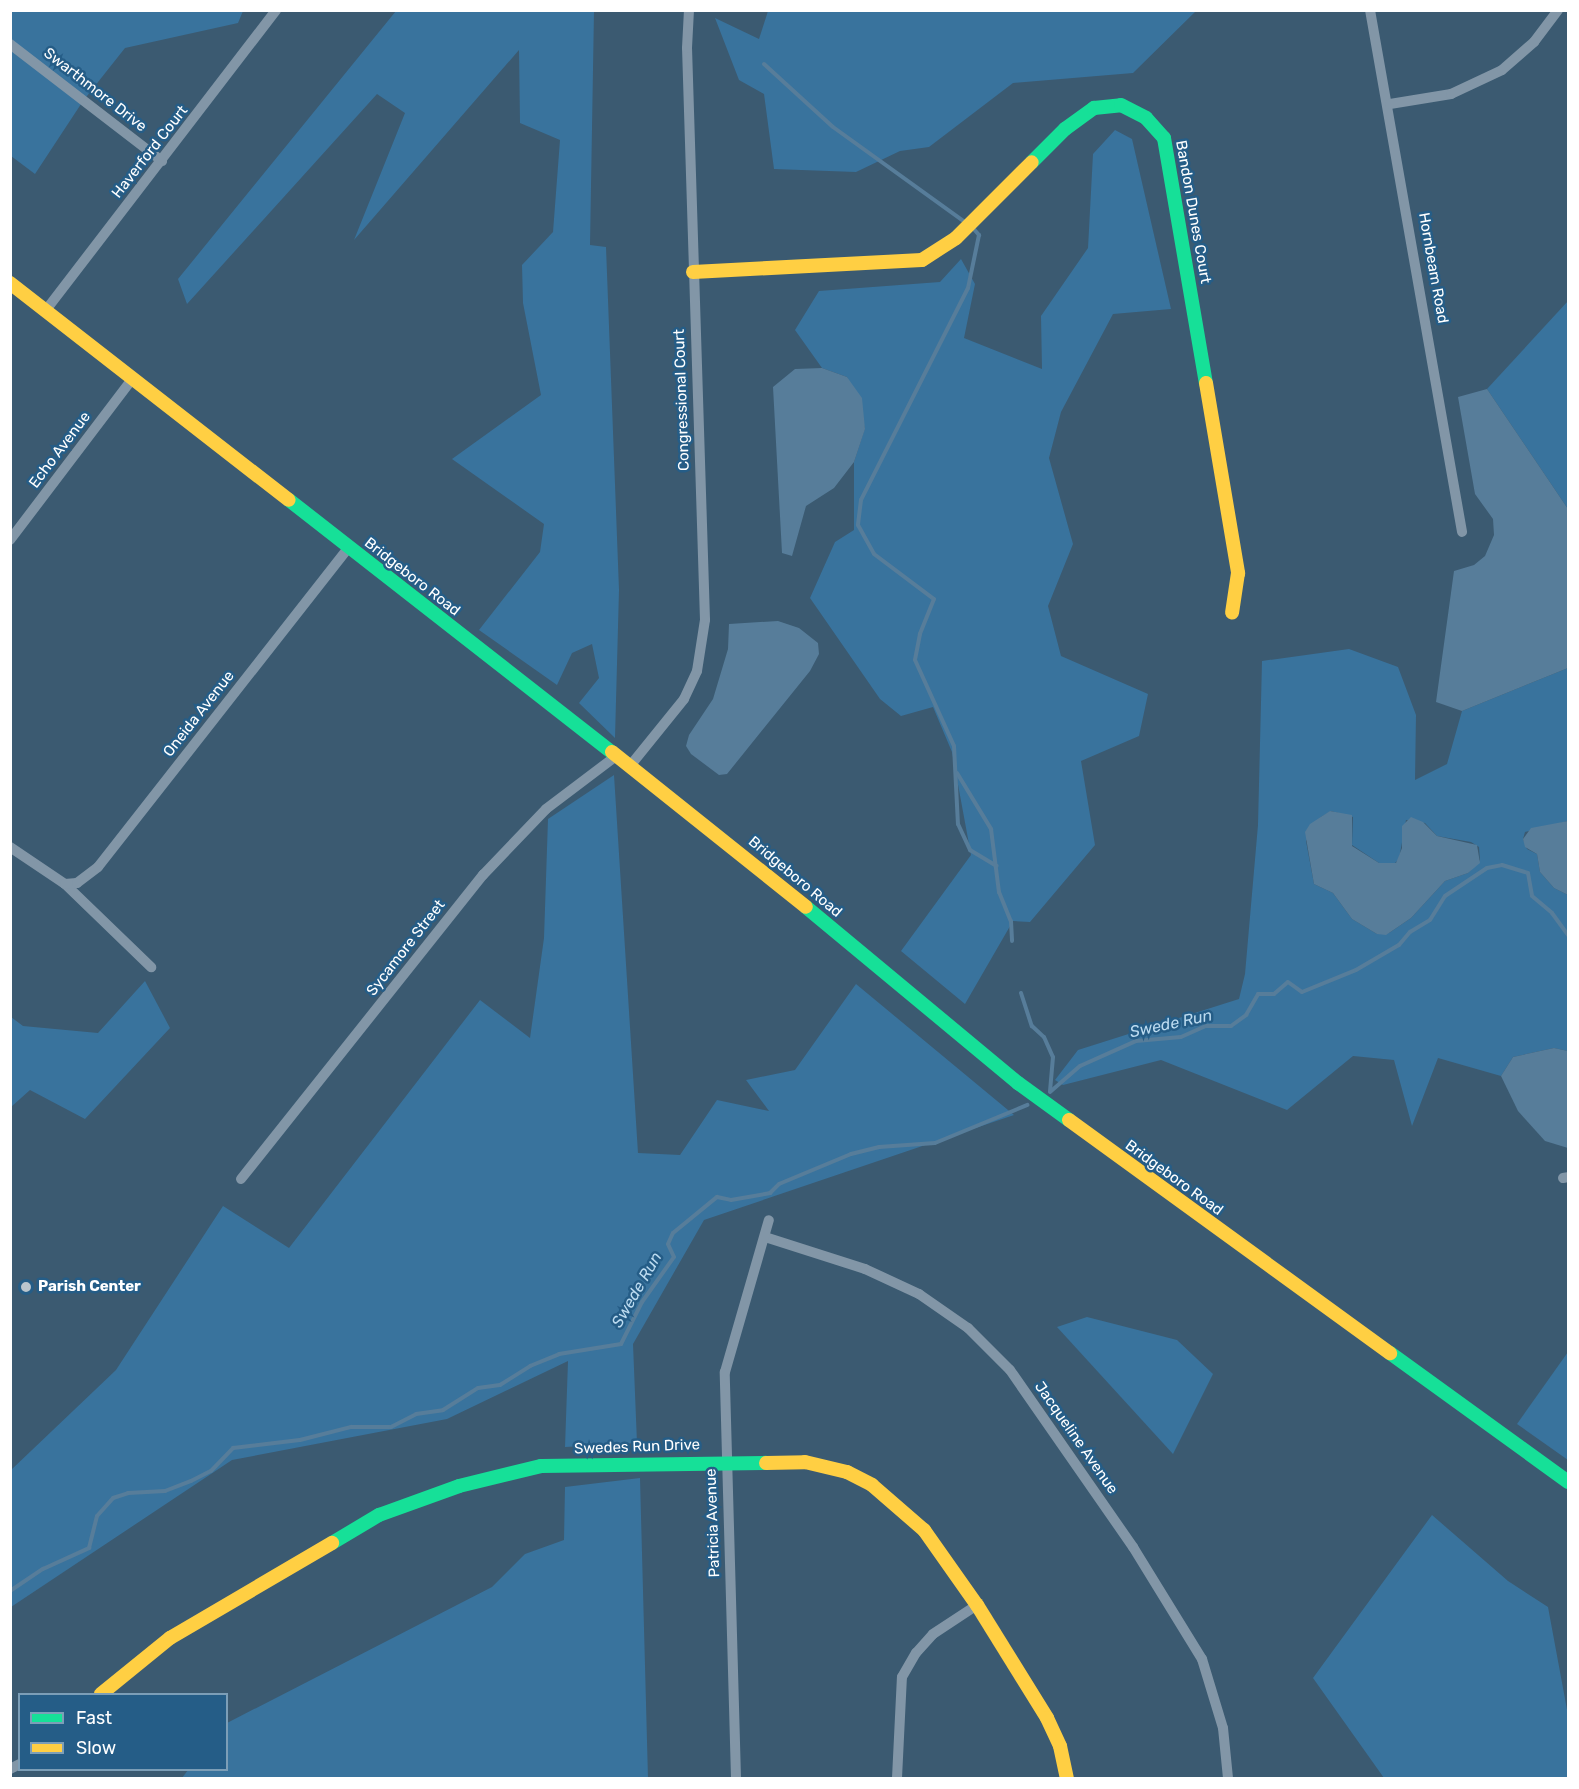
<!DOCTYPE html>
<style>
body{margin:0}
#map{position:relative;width:1579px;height:1789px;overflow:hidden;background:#3b5a71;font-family:Rubik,sans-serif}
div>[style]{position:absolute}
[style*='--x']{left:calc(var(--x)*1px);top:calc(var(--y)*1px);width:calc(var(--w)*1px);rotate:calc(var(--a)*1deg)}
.green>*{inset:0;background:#39739d}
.water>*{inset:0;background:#577d9a}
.stream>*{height:4px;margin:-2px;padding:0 2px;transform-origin:2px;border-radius:2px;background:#577d9a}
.street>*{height:10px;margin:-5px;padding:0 5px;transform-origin:5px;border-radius:5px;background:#8296a7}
.fast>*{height:14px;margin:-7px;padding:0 7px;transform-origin:7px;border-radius:7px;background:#16e098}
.slow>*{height:14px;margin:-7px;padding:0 7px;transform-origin:7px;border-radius:7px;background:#ffcf43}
.dots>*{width:16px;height:16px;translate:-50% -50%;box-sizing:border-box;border:3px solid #255d87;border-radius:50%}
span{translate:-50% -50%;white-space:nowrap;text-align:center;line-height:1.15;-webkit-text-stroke:5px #255d87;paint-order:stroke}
.street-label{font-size:15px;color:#fff}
.poi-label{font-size:15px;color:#fff;font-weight:700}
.left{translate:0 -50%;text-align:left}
.water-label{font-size:16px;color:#bcdbf0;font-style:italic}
.frame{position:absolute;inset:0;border:12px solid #fff;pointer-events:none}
.legend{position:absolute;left:18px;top:1693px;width:210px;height:78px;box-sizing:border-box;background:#255d87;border:2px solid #7c9eb7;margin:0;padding:8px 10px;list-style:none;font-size:18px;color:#fff}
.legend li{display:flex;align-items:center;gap:12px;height:30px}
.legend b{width:30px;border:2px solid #7c9eb7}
</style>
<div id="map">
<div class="green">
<div style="clip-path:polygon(10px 11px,243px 11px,238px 23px,125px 48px,83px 101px,35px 174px,11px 156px)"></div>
<div style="clip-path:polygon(396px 11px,594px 11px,590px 245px,606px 247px,619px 590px,615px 738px,579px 703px,599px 678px,592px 644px,572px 653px,557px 685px,479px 630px,540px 552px,544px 524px,452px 459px,541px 395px,523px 303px,522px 265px,553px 232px,560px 140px,520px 123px,519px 50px,354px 240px,405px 113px,377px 94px,187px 304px,178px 279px)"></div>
<div style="clip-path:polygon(768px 11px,768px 10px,1196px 11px,1133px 73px,1013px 83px,929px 147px,900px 151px,856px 172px,774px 169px,764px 94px,739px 80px,715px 18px,759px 39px)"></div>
<div style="clip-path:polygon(1115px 130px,1132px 139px,1171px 309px,1113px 314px,1061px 412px,1049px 458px,1073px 544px,1048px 606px,1061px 656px,1148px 694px,1139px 736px,1081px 761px,1095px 845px,1030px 922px,1013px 921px,965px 1004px,901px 951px,971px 855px,952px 752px,933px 707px,901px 716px,880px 699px,810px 598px,835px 542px,854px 530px,854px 462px,865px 428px,847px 377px,822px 368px,795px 330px,819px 291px,940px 282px,961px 259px,975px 284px,964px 338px,1042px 369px,1041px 316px,1088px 248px,1093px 154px)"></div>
<div style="clip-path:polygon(1568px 301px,1568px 509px,1487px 389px)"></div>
<div style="clip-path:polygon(evenodd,1349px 649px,1398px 667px,1416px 715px,1415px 780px,1447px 764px,1462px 711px,1568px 668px,1568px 821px,1525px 832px,1523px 839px,1527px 849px,1537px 854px,1540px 872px,1554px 888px,1568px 895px,1568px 1051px,1554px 1048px,1513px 1057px,1501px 1076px,1438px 1058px,1412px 1126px,1394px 1060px,1353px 1056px,1287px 1110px,1161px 1060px,1063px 1085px,1055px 1080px,1078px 1050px,1239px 999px,1245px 974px,1258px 825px,1262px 661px,1349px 649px,1331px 811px,1353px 817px,1352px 845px,1379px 863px,1393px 865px,1399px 859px,1406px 820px,1425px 823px,1437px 836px,1471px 842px,1479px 847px,1480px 860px,1468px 873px,1445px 881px,1411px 918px,1389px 933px,1377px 934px,1352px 919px,1333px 893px,1314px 884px,1306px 841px,1321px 817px,1331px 811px)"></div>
<div style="clip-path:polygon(614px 775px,638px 1153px,680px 1155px,717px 1100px,769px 1111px,746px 1080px,795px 1070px,856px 984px,1014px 1115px,704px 1220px,633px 1344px,637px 1443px,565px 1447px,568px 1361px,447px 1419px,232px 1460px,11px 1607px,11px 1470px,116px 1370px,223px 1206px,289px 1248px,480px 1000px,530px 1038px,544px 938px,548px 819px)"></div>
<div style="clip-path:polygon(145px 981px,170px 1028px,85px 1119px,30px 1090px,11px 1107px,11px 1017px,23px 1026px,98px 1033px)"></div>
<div style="clip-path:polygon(1087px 1317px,1177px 1340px,1213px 1374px,1173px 1454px,1057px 1327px)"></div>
<div style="clip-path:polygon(1568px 1352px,1568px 1460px,1517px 1424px)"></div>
<div style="clip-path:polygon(640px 1478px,648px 1778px,182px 1778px,188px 1770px,226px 1770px,227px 1723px,492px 1587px,525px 1554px,564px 1540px,565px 1487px)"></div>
<div style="clip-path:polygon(1432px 1515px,1508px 1581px,1548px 1607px,1568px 1715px,1568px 1778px,1384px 1778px,1313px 1678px)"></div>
</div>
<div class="water">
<div style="clip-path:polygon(822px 368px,847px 377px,862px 398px,865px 429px,854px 462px,834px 488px,806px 506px,792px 556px,782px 553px,773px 387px,795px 369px)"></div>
<div style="clip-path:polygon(1487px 389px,1568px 509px,1568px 668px,1462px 711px,1436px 702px,1454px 571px,1474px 565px,1485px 556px,1494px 535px,1493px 519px,1475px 494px,1458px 397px)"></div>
<div style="clip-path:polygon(778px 621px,799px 628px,818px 643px,819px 654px,810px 671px,727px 774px,719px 775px,691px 754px,686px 746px,689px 735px,713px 699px,728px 649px,729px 624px)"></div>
<div style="clip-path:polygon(1330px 811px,1352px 815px,1352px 846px,1379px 863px,1396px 863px,1402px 848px,1402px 826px,1411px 817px,1423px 822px,1437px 836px,1477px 845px,1480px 863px,1468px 873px,1445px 881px,1411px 918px,1386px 935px,1377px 934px,1352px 919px,1333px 893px,1314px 884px,1305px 832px,1310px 824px)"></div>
<div style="clip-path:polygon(1568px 821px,1568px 895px,1554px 888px,1540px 872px,1537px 854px,1525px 847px,1523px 839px,1531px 828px)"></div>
<div style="clip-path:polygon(1554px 1048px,1568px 1051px,1568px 1148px,1545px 1141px,1518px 1111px,1501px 1076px,1513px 1057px)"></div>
</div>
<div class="stream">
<div style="--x:764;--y:64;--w:93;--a:42.4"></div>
<div style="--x:833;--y:127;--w:164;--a:35.8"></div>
<div style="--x:972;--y:227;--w:11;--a:49"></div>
<div style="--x:979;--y:235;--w:54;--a:101.7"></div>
<div style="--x:968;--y:288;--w:237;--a:116.8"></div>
<div style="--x:861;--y:500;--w:25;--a:97"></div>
<div style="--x:858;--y:525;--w:33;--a:61"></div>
<div style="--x:874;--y:554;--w:75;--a:36.9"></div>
<div style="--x:934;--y:599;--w:38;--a:112"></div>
<div style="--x:920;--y:634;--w:26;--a:101"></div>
<div style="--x:915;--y:660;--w:94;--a:65.6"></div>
<div style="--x:954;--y:746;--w:78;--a:87.1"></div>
<div style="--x:958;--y:824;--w:29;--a:65"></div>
<div style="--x:970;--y:850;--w:31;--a:31"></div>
<div style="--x:957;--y:773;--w:66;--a:58.7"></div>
<div style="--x:991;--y:829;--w:64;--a:82.8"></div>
<div style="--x:999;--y:892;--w:31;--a:68"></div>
<div style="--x:1011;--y:921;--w:20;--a:87"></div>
<div style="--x:1021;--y:993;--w:35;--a:72"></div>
<div style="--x:1032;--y:1026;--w:16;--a:43"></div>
<div style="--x:1044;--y:1037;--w:22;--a:66"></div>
<div style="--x:1053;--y:1057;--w:34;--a:95"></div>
<div style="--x:1050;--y:1092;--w:40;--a:-41"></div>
<div style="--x:1080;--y:1066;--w:61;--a:-24.1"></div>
<div style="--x:1136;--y:1041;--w:45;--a:-5.1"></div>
<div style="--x:1181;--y:1037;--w:27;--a:-24"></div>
<div style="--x:1206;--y:1026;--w:25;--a:0"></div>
<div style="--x:1231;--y:1026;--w:19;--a:-36"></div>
<div style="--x:1246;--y:1015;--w:24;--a:-60"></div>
<div style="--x:1258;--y:994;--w:16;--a:0"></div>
<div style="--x:1274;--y:994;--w:18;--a:-41"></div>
<div style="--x:1288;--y:982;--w:17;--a:36"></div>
<div style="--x:1302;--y:992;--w:58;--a:-22.2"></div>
<div style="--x:1356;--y:970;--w:50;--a:-30.2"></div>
<div style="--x:1399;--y:945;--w:17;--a:-50"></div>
<div style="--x:1410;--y:932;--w:23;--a:-31"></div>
<div style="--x:1430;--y:920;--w:28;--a:-58"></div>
<div style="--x:1445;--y:896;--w:50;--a:-33.7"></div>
<div style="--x:1487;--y:868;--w:15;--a:-11"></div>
<div style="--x:1502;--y:865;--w:27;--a:17"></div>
<div style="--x:1528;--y:873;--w:23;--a:80"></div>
<div style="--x:1532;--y:896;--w:26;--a:40"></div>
<div style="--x:1552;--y:913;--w:27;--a:54"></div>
<div style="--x:10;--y:1591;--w:40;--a:-34"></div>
<div style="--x:43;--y:1569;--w:51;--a:-24.5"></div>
<div style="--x:89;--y:1548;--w:33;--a:-76"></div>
<div style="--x:97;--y:1516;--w:24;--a:-48"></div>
<div style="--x:113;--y:1498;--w:16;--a:-18"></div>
<div style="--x:128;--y:1493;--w:37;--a:-3"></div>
<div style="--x:165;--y:1491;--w:28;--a:-21"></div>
<div style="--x:191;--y:1481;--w:22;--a:-27"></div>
<div style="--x:211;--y:1471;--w:32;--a:-46"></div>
<div style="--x:233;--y:1448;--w:67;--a:-6.8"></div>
<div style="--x:300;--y:1440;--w:53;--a:-14.3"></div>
<div style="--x:351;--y:1427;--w:40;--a:0"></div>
<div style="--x:391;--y:1427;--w:28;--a:-27"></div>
<div style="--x:416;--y:1414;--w:27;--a:-8"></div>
<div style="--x:443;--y:1410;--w:41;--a:-32.2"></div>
<div style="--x:478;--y:1388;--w:22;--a:-8"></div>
<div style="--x:500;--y:1385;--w:36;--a:-32"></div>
<div style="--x:530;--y:1366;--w:31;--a:-22"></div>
<div style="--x:559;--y:1354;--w:63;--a:-9.2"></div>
<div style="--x:621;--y:1344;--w:47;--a:-63.4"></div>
<div style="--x:642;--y:1302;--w:55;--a:-54.6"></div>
<div style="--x:674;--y:1257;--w:14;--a:-115"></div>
<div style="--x:668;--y:1244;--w:12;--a:-66"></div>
<div style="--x:673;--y:1233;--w:57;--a:-39.3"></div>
<div style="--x:717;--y:1197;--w:14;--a:12"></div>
<div style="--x:731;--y:1200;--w:40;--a:-10"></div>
<div style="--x:770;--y:1193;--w:13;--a:-45"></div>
<div style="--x:779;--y:1184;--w:78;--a:-22.6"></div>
<div style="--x:851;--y:1154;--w:29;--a:-14"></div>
<div style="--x:879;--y:1147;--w:56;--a:-4.1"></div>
<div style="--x:935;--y:1143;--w:100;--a:-22.4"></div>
</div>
<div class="street">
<div style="--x:1370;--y:10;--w:530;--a:80"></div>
<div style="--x:10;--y:44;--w:192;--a:37.6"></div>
<div style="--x:1390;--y:104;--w:62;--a:-9.3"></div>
<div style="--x:1451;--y:94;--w:56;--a:-25.2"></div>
<div style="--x:1502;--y:70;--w:43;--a:-41.2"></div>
<div style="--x:1534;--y:42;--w:40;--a:-53"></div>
<div style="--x:46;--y:310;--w:378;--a:-52.5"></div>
<div style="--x:10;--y:540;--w:203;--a:-52.8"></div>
<div style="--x:630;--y:766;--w:86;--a:-51.1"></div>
<div style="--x:684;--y:699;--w:31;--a:-65"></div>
<div style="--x:697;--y:671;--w:52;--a:-81.1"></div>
<div style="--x:705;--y:620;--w:572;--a:-91.8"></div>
<div style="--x:687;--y:48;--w:38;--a:-87"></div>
<div style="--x:10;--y:847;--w:66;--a:33.9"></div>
<div style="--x:65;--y:884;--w:120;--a:44"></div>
<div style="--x:65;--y:884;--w:12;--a:-5"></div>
<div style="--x:77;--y:883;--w:26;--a:-37"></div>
<div style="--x:98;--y:867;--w:405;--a:-51.9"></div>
<div style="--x:1563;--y:1178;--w:5;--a:-11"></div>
<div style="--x:241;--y:1179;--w:389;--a:-51.5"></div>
<div style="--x:483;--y:875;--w:91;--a:-46.3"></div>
<div style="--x:546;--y:809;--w:88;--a:-37.1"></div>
<div style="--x:765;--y:1237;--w:105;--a:17.7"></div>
<div style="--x:865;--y:1269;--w:60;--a:24.8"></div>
<div style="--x:919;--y:1294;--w:60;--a:34.8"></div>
<div style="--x:968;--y:1328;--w:59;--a:45"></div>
<div style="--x:1010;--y:1370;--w:216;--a:55.2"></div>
<div style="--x:1133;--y:1547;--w:132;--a:58.4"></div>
<div style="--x:1202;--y:1659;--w:72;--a:73.1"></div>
<div style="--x:1223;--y:1728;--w:50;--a:84.3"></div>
<div style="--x:10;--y:1769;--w:11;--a:-27"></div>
<div style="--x:736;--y:1778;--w:406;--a:-91.6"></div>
<div style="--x:725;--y:1372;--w:158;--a:-73.9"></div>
<div style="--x:897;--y:1778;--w:101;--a:-87.2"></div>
<div style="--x:902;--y:1677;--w:28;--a:-60"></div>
<div style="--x:916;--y:1653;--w:25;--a:-48"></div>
<div style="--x:933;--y:1634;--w:53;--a:-33.4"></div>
</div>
<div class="fast">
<div style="--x:1032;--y:162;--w:47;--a:-45"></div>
<div style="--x:1065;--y:129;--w:36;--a:-36"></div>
<div style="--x:1094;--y:108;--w:27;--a:-6"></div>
<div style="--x:1121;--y:105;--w:28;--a:27"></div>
<div style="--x:1146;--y:118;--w:27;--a:48"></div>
<div style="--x:1164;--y:138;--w:249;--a:80.3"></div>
<div style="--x:289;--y:500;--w:410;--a:38"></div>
<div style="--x:806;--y:907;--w:276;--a:39.7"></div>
<div style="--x:1018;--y:1083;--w:63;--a:36"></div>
<div style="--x:1390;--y:1353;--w:220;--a:35.9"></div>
<div style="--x:332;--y:1543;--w:55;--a:-30.8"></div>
<div style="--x:379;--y:1515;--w:85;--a:-19.9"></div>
<div style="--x:459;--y:1486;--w:84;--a:-13.7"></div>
<div style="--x:541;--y:1466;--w:225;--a:-0.8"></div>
</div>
<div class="slow">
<div style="--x:693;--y:272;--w:229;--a:-3"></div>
<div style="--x:922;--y:260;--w:40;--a:-32.9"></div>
<div style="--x:956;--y:238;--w:107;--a:-45"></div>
<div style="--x:10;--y:283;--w:353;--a:37.9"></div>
<div style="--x:1206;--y:383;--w:193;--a:80.4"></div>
<div style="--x:1238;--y:573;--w:40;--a:98.5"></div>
<div style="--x:612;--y:752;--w:248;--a:38.6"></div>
<div style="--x:1069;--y:1120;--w:397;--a:36"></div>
<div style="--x:766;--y:1463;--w:39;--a:-1"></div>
<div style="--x:805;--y:1462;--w:43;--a:13.4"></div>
<div style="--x:847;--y:1472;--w:28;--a:27"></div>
<div style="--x:872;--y:1485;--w:69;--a:40.9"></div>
<div style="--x:924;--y:1530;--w:92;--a:54.8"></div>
<div style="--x:977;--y:1605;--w:133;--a:58.2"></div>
<div style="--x:1047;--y:1718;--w:31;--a:65"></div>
<div style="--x:1060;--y:1746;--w:33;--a:78"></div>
<div style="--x:101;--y:1694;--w:89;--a:-39.1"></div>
<div style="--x:170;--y:1638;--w:188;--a:-30.4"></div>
</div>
<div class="dots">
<div style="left:26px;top:1287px;background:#bac5cd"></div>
</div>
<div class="street-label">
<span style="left:95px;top:90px;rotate:38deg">Swarthmore Drive</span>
<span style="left:150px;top:152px;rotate:-52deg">Haverford Court</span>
<span style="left:1193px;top:212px;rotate:80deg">Bandon Dunes Court</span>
<span style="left:1433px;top:268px;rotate:80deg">Hornbeam Road</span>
<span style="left:682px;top:400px;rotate:-92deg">Congressional Court</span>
<span style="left:60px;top:450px;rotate:-53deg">Echo Avenue</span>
<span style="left:412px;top:577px;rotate:38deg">Bridgeboro Road</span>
<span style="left:199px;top:714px;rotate:-52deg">Oneida Avenue</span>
<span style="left:795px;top:877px;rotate:40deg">Bridgeboro Road</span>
<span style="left:406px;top:948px;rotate:-52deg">Sycamore Street</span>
<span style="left:1174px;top:1178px;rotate:36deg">Bridgeboro Road</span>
<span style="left:1076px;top:1438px;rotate:55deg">Jacqueline Avenue</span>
<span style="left:637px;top:1447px;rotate:-2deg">Swedes Run Drive</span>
<span style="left:713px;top:1523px;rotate:-92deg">Patricia Avenue</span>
</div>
<div class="poi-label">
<span class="left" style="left:38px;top:1287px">Parish Center</span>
</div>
<div class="water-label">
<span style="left:1171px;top:1024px;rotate:-12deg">Swede Run</span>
<span style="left:637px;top:1290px;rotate:-60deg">Swede Run</span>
</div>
<div class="frame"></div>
<ul class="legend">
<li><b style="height:8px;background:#16e098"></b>Fast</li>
<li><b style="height:8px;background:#ffcf43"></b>Slow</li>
</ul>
</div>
